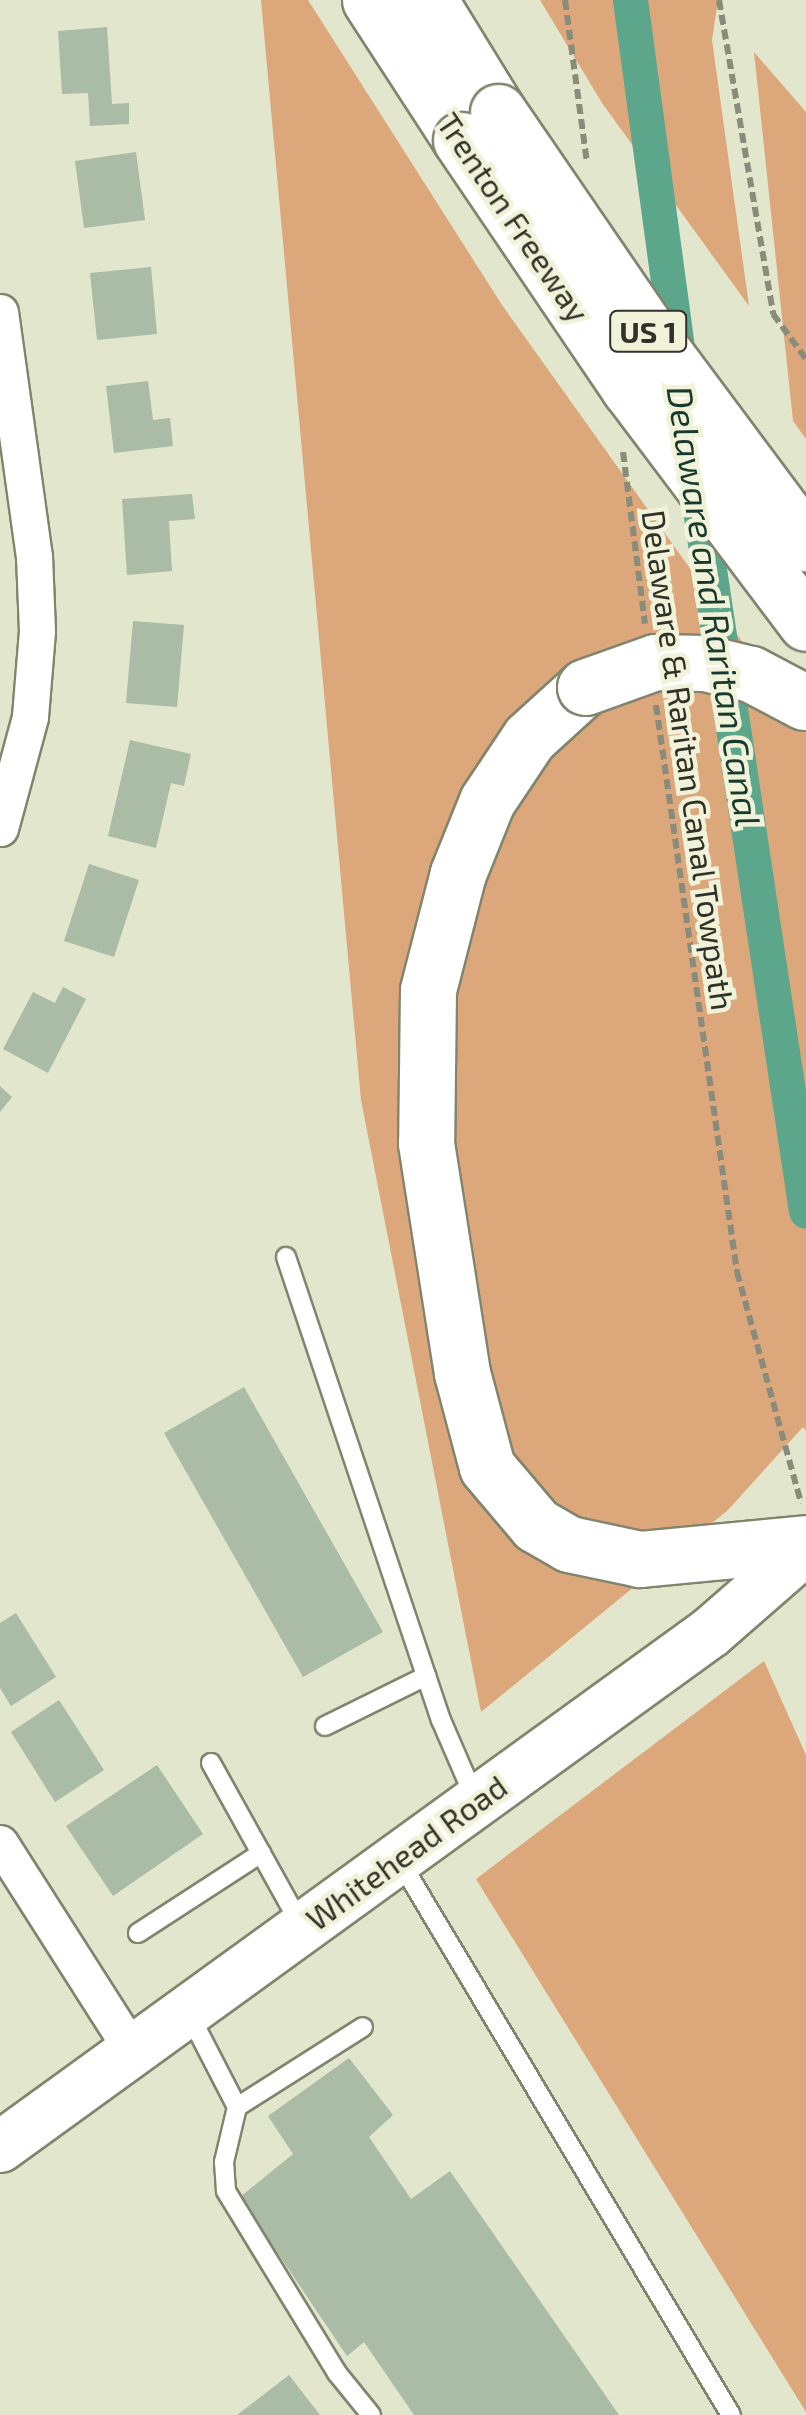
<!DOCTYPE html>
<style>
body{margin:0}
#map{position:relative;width:806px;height:2415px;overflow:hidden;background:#e2e6cc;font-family:"Exo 2",sans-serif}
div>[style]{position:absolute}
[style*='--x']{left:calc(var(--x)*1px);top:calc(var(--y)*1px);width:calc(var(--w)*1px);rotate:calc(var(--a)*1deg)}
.forest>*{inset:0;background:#dda77c}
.canal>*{height:35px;margin:-17.5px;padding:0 17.5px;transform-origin:17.5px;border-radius:17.5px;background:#5ca68b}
.building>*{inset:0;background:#aabba6}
.path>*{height:6px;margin-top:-3px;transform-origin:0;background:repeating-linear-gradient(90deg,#898c7a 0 10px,transparent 0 15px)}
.roads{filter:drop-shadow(2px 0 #82856d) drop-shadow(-2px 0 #82856d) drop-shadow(0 2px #82856d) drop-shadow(0 -2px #82856d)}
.service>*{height:18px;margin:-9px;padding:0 9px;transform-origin:9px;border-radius:9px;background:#fff}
.minor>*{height:35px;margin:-17.5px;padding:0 17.5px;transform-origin:17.5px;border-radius:17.5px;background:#fff}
.secondary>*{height:50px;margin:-25px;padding:0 25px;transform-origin:25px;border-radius:25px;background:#fff}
.motorway>*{height:55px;margin:-27.5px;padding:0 27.5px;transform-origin:27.5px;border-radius:27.5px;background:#fff}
.bridges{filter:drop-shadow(2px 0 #82856d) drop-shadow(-2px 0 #82856d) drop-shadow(0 2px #82856d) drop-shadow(0 -2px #82856d)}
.motorway-bridge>*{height:55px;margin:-27.5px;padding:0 27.5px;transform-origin:27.5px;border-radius:27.5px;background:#fff}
span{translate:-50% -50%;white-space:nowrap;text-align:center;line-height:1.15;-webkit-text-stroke:9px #f0f3d9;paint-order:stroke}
.shield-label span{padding:2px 8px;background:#f0f3d9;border:2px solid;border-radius:8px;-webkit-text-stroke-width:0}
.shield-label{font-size:30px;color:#303228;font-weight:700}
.street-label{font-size:32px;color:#303228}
.water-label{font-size:35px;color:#183a2e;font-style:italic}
</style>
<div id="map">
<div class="forest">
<div style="clip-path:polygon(261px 0,308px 0,502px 305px,806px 731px,806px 1431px,803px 1427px,728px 1510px,481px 1712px,361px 1100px)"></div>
<div style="clip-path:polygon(540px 0,718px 0,712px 40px,749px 306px,602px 103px)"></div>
<div style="clip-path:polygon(754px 52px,806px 112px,806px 439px,793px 421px)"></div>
<div style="clip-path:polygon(764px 1661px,806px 1755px,806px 2412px,476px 1879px)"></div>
</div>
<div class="canal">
<div style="--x:630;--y:0;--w:367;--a:82.3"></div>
<div style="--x:697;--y:490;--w:729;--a:81.4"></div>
</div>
<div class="building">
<div style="clip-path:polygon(107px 27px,112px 104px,129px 103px,129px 124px,90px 126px,88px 93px,62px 94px,58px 31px)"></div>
<div style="clip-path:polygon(136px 152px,145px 220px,84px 228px,75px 161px)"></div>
<div style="clip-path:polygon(151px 267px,157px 334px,97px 340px,90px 273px)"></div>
<div style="clip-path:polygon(148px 381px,153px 420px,170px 418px,173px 446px,114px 453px,106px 386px)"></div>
<div style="clip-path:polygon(192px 494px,195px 519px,169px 521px,172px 571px,127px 575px,122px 499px)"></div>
<div style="clip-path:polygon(133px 621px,184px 625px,177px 707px,126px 703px)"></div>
<div style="clip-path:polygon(130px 740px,191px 754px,184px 786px,171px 783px,156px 848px,108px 836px)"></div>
<div style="clip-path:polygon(89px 864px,139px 880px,114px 957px,64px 941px)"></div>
<div style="clip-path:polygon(63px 987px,86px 999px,48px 1073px,3px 1049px,33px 992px,55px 1003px)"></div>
<div style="clip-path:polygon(0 1086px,12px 1097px,0 1112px)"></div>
<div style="clip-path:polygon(244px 1387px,383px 1632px,303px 1677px,164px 1433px)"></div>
<div style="clip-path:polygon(16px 1613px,56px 1677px,11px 1706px,0 1688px,0 1623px)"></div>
<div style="clip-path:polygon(59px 1700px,104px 1770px,55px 1802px,11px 1732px)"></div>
<div style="clip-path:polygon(157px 1765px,203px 1834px,113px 1896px,66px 1826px)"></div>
<div style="clip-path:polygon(349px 2058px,393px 2115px,369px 2137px,411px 2199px,450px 2171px,619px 2415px,414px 2415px,364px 2342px,347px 2356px,240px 2197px,293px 2154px,268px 2116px)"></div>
<div style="clip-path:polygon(289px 2375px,320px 2415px,237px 2415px)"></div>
</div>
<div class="path">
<div style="--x:565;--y:0;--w:163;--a:82.3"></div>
<div style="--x:719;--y:0;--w:319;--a:80.2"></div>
<div style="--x:773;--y:314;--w:56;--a:53.7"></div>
<div style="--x:623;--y:452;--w:173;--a:82.7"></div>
<div style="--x:656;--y:705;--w:573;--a:81.87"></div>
<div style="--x:737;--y:1272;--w:240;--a:74.5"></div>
</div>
<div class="roads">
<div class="service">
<div style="--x:286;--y:1257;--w:488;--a:71.5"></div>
<div style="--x:441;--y:1720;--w:88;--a:66.6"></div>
<div style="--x:325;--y:1726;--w:113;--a:-26.3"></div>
<div style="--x:211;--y:1763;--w:188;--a:61"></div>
<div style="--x:401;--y:1863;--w:643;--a:59.13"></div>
<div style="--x:138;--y:1933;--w:147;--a:-33"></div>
<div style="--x:188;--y:2012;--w:107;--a:62.7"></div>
<div style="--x:237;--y:2107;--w:57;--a:103.3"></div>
<div style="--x:224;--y:2162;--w:29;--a:86"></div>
<div style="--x:226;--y:2191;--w:213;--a:58.6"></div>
<div style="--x:337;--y:2373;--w:54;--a:51"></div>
<div style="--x:237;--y:2107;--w:149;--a:-32.4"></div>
</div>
<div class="minor">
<div style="--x:0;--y:312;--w:246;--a:82.1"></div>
<div style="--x:34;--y:556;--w:75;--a:87.7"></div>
<div style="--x:37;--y:631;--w:86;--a:94.7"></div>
<div style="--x:30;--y:717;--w:115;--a:105.1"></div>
<div style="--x:0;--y:1843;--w:246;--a:57.5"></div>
</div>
<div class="secondary">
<div style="--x:0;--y:2147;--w:878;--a:-35.92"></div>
<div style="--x:711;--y:1632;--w:126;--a:-41.1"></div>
</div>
<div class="motorway">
<div style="--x:370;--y:0;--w:167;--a:57"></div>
<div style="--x:429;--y:0;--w:132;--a:58.4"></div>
<div style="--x:585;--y:687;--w:76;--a:137.7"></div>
<div style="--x:529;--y:738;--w:76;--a:123.7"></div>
<div style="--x:487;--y:801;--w:78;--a:111.9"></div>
<div style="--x:458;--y:873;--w:121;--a:104.4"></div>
<div style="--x:428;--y:990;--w:153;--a:90.7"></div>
<div style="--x:426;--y:1143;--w:233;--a:81.1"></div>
<div style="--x:462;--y:1373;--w:97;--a:75.1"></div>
<div style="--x:487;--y:1467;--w:76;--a:49.8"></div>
<div style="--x:536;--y:1525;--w:38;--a:30"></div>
<div style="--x:569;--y:1544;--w:73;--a:11.9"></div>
<div style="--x:640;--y:1559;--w:167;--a:-5.5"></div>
</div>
</div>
<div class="bridges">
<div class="motorway-bridge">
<div style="--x:498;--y:112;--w:264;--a:55.6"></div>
<div style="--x:647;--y:330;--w:266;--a:53.3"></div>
<div style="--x:461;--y:140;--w:300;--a:55.9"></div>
<div style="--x:629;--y:388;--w:294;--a:53"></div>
<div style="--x:585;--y:687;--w:74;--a:-19.7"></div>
<div style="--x:655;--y:662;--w:50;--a:1.1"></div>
<div style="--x:705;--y:663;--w:47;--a:13.4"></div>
<div style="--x:751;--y:674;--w:60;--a:27.8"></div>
</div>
</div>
<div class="shield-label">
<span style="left:648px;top:331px">US 1</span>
</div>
<div class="street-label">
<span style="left:514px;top:217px;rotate:56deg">Trenton Freeway</span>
<span style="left:689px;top:760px;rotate:82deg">Delaware &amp; Raritan Canal Towpath</span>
<span style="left:406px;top:1852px;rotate:-36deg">Whitehead Road</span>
</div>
<div class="water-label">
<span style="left:715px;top:606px;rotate:81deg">Delaware and Raritan Canal</span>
</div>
</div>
